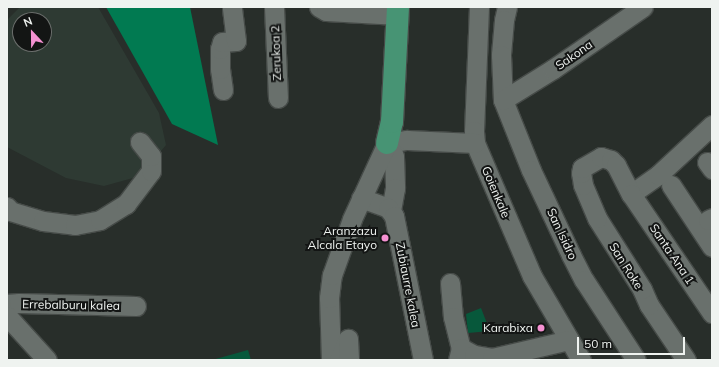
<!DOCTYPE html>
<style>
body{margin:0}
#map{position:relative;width:719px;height:367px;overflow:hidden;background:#282e2a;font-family:Mulish,sans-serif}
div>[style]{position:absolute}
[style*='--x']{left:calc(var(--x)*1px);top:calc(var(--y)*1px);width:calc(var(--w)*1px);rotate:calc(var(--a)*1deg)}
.built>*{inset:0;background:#2e3a33}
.green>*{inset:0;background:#07583b}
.forest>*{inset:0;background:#017a51}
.roads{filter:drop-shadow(1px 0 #464b48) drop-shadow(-1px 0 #464b48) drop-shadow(0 1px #464b48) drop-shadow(0 -1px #464b48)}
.minor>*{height:19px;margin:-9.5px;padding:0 9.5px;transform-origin:9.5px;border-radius:9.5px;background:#69706c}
.major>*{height:22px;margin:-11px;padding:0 11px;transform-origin:11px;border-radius:11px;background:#479474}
.dots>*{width:11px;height:11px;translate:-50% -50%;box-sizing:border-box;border:2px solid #131514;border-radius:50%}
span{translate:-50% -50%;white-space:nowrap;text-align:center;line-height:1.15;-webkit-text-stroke:4px #131514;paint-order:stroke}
.street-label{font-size:12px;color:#eff3f0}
.poi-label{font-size:12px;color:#eff3f0}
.right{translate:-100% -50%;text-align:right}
.frame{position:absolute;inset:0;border:8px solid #eff3f0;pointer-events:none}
.north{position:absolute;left:12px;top:12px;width:40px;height:40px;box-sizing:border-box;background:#131514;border:1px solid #6b6e6c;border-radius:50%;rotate:338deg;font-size:11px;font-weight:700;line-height:16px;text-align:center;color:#eff3f0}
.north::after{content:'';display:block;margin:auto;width:14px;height:18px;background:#f591d2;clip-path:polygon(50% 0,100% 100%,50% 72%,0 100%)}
.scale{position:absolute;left:577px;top:337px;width:108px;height:18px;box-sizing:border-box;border:2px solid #eff3f0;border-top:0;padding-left:5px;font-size:12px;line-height:14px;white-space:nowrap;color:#eff3f0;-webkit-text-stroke:3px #131514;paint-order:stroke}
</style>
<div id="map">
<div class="built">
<div style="clip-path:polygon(evenodd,20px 7px,98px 7px,159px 113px,166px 145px,140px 176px,104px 186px,66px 178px,7px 147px,7px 20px,20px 7px,20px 20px,44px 20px,44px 44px,20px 44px,20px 20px)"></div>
</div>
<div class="green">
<div style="clip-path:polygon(481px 308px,490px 331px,468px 333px,466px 314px)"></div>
<div style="clip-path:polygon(248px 350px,251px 360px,212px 360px)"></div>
</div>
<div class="forest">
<div style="clip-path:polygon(106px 7px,190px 7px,218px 145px,172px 124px)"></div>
</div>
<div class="roads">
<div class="minor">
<div style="--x:274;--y:7;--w:91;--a:87.5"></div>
<div style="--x:319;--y:7;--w:8;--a:30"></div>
<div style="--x:326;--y:11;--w:72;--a:3.2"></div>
<div style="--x:479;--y:7;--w:124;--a:92.3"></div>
<div style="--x:474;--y:131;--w:12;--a:85"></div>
<div style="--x:475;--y:143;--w:145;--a:66.8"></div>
<div style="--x:532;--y:276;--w:97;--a:59.7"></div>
<div style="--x:507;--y:7;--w:13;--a:103"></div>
<div style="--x:504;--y:20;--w:35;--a:95"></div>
<div style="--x:501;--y:55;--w:45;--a:87.5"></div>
<div style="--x:503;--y:100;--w:75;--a:68.2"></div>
<div style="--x:531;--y:170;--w:94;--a:64.8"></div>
<div style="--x:571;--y:255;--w:28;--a:63"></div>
<div style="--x:584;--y:280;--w:95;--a:57"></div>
<div style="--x:223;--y:90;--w:21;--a:-98"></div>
<div style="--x:220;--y:69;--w:20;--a:-90"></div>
<div style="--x:220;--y:49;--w:7;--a:-74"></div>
<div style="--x:222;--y:42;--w:14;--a:-4"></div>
<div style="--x:236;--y:41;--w:34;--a:-97"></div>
<div style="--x:503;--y:100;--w:59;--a:-31.8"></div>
<div style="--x:553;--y:69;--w:109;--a:-34.6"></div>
<div style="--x:387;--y:143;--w:20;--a:-9"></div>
<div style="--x:407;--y:140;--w:68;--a:2.5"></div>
<div style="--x:387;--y:143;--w:15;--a:62"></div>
<div style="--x:394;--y:156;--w:32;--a:88"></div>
<div style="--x:395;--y:188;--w:22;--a:100"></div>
<div style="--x:707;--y:162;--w:9;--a:54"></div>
<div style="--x:671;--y:185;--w:74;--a:56.5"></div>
<div style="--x:631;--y:194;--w:33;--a:-35"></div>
<div style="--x:658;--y:175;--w:74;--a:-42.8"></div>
<div style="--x:361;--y:198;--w:29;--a:20"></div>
<div style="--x:388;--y:208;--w:10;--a:53"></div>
<div style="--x:394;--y:216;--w:147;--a:78.6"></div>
<div style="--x:7;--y:207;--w:5;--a:53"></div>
<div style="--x:10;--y:211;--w:34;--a:17"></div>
<div style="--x:43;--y:221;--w:32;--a:7"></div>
<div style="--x:75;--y:225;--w:25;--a:-11"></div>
<div style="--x:100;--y:220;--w:31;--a:-32"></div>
<div style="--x:126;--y:204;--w:41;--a:-52.9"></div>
<div style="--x:151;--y:171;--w:15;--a:-90"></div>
<div style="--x:151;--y:156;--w:18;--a:-128"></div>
<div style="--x:708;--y:220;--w:4;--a:-27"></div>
<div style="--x:450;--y:283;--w:34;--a:85"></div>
<div style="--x:453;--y:317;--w:32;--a:76"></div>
<div style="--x:461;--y:348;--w:12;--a:104"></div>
<div style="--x:7;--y:304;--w:12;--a:-5"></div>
<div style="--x:19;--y:303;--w:117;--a:1.5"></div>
<div style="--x:7;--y:316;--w:59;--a:47.7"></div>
<div style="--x:461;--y:348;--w:15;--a:28"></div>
<div style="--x:474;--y:355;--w:18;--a:9"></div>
<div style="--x:492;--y:358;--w:79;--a:-13.2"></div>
<div style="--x:331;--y:360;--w:62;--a:-91.8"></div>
<div style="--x:329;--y:298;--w:23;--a:-83"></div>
<div style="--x:332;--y:275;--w:59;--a:-70.3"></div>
<div style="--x:352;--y:219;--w:84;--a:-65.3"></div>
<div style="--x:339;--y:360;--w:23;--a:-67"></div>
<div style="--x:348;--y:339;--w:21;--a:87"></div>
<div style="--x:686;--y:360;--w:66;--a:-123.9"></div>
<div style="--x:649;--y:305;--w:17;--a:-114"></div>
<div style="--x:642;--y:289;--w:84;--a:-122.4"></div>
<div style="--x:597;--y:218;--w:36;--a:-113"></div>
<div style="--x:583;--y:185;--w:12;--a:-99"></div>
<div style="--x:581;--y:173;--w:5;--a:-79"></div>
<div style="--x:582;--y:168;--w:22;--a:-30"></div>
<div style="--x:601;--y:157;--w:10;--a:17"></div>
<div style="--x:611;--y:160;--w:7;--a:45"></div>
<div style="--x:616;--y:165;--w:33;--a:63"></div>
<div style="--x:631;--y:194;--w:144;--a:55.8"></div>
</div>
<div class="major">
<div style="--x:387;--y:143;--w:22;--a:-77"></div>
<div style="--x:392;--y:122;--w:115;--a:-87"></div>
</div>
</div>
<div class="dots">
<div style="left:385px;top:238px;background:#f591d2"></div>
<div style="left:541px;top:328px;background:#f591d2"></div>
</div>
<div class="street-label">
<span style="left:276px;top:53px;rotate:-92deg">Zerukoa 2</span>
<span style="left:574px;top:55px;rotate:-35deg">Sakona</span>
<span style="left:496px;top:192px;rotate:67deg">Goienkale</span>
<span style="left:562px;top:234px;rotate:65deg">San Isidro</span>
<span style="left:672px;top:254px;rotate:56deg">Santa Ana 1</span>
<span style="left:626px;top:266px;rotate:58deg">San Roke</span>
<span style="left:408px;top:285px;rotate:79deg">Zubiaurre kalea</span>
<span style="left:71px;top:305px;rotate:1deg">Errebalburu kalea</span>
</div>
<div class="poi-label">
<span class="right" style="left:377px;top:238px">Aranzazu<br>Alcala Etayo</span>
<span class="right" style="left:533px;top:328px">Karabixa</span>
</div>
<div class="frame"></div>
<div class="north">N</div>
<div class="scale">50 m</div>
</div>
